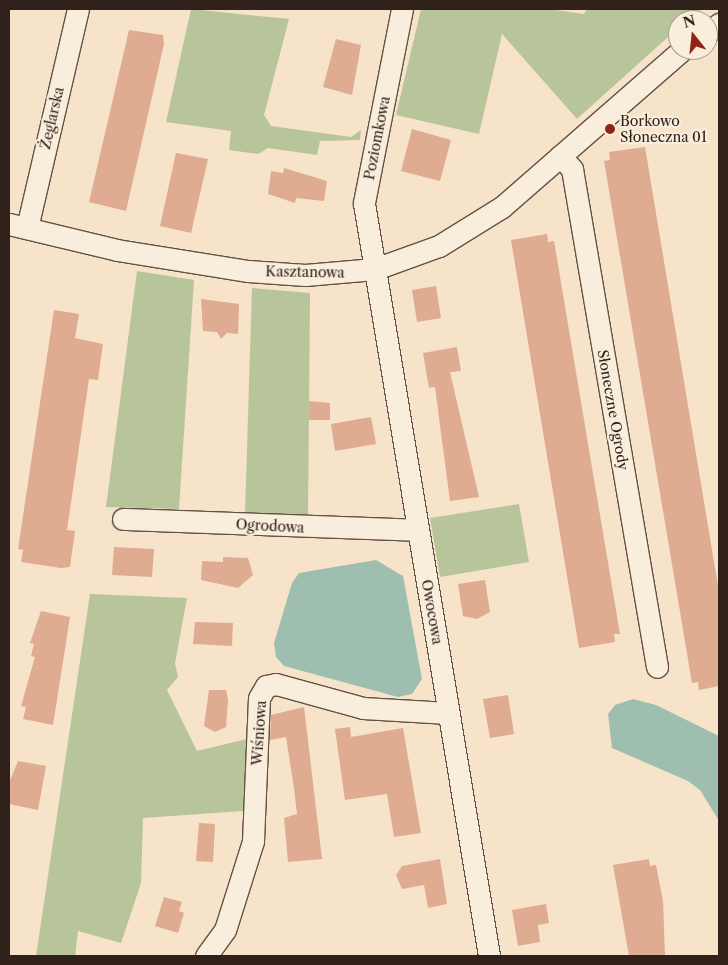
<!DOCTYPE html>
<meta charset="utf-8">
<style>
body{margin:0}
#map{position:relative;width:728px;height:965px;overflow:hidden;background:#f6e3c9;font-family:"Libre Caslon Text",serif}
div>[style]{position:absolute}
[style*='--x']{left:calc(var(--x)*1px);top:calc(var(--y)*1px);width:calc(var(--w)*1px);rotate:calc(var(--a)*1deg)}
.green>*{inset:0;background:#b8c59a}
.water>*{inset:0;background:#9ebfaf}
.building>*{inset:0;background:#dfab91}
.roads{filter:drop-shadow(1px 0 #625246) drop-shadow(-1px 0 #625246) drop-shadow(0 1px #625246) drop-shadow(0 -1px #625246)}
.minor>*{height:21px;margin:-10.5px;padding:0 10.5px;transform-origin:10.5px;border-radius:10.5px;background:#f9eddc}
.dots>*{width:14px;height:14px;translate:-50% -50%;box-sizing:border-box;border:2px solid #f9eddc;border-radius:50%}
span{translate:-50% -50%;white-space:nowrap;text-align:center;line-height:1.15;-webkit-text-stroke:4.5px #f9eddc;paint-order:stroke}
.street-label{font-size:14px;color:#30221b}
.poi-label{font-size:14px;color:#30221b}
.left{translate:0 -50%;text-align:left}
.frame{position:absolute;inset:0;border:10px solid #30221b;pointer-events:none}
.north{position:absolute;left:668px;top:10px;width:50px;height:50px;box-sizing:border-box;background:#f9eddc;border:1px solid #a99c8f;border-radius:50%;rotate:344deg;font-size:14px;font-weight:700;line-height:20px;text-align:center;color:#30221b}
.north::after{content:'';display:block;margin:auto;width:18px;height:22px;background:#8f2418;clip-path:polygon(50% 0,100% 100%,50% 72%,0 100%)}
</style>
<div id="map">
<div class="green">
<div style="clip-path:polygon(191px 9px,289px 19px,264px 115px,271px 126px,351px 137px,361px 130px,360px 140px,320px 141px,317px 155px,268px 148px,258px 154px,229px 150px,231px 131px,166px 122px)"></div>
<div style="clip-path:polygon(421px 9px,549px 9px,584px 14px,587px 9px,702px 9px,687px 20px,678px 20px,678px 28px,577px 119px,502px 34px,479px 134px,396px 115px)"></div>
<div style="clip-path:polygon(137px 271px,194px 280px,179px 509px,106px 507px)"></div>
<div style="clip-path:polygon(252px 288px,310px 293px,308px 518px,245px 514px)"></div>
<div style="clip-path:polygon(519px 504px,529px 562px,440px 577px,430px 518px)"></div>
<div style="clip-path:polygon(90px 594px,187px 598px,175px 663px,178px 677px,167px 690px,197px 751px,247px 739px,243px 811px,143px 818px,141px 883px,121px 943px,78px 931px,75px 956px,36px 956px)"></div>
</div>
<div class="water">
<div style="clip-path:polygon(376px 560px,403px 576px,422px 679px,412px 694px,398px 697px,284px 666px,276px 657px,274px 643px,292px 583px,299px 573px)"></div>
<div style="clip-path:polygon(633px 699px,656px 705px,719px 736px,719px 821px,700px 790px,688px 781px,612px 748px,608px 714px,615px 705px)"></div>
</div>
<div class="building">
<div style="clip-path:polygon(129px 30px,163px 35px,164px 44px,126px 211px,89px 202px)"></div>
<div style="clip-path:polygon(336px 39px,361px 45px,352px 95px,323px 87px)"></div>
<div style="clip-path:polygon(412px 129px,451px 140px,440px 181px,401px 171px)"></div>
<div style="clip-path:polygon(645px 147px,719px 592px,719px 686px,699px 690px,698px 682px,692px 683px,604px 161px,610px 160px,609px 152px)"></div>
<div style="clip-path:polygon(176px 153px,208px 159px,191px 233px,160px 226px)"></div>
<div style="clip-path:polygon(284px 168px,327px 181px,324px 201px,296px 198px,295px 203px,268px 194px,271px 171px,283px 173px)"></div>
<div style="clip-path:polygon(547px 234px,548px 242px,554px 241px,620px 634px,614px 634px,615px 642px,579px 648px,511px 240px)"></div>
<div style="clip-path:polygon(436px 286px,441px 318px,417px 322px,412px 290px)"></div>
<div style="clip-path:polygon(201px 299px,239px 304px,238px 334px,227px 333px,221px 339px,217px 332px,203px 331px)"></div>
<div style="clip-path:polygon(54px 310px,79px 314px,75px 338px,103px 344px,98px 380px,89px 379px,67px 530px,75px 531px,70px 567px,61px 568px,21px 562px,23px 550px,18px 549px)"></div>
<div style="clip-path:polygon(457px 347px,461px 371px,450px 372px,479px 497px,450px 501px,435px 387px,429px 388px,423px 353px)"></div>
<div style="clip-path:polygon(309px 401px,330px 403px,330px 420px,309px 420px)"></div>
<div style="clip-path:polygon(371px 417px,376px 444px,335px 451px,331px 424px)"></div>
<div style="clip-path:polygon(114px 547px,154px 549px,152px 577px,112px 575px)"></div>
<div style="clip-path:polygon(223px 557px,248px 558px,253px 575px,238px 588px,201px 580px,202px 561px,223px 562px)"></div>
<div style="clip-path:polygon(485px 580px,490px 612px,477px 619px,463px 616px,458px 584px)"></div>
<div style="clip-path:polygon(41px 611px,70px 617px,53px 725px,23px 719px,26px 707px,21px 706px,35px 657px,31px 656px,34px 644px,30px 643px)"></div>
<div style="clip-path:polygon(195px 622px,233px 623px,232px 646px,193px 644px)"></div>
<div style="clip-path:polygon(209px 690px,226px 690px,228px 700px,226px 727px,215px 732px,204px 726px)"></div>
<div style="clip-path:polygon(508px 695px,514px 734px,490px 738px,483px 699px)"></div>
<div style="clip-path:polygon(304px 707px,322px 859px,288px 862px,284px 818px,297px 814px,294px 788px,286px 737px,270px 740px,271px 715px)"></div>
<div style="clip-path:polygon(350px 727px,351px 737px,403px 728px,421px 833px,394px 837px,387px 794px,345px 800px,335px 729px)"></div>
<div style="clip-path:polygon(18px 761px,46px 766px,38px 810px,9px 804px,9px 783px)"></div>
<div style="clip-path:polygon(199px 823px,215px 824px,213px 862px,196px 861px)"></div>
<div style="clip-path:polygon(440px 859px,447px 904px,428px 908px,424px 885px,402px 889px,396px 875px,402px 866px)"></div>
<div style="clip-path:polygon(649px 859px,650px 866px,656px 865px,663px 901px,665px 956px,629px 956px,613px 865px)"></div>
<div style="clip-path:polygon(164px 897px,182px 902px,179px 911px,184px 913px,178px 933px,155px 926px)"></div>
<div style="clip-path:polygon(546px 904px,549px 923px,538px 925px,540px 942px,518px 946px,512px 910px)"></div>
</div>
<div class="roads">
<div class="minor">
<div style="--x:402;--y:9;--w:198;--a:101.1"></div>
<div style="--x:364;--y:203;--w:763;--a:80.57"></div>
<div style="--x:708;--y:32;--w:14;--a:-36"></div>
<div style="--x:560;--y:156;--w:18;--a:47"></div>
<div style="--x:572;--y:169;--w:505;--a:80.31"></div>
<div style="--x:9;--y:224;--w:111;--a:13.5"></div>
<div style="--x:117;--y:250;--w:133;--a:9.1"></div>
<div style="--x:248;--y:271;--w:57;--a:4"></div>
<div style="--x:305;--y:275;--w:70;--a:-4.9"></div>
<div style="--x:375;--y:269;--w:68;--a:-19.8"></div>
<div style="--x:439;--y:246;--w:74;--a:-31.8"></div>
<div style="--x:502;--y:207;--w:239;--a:-41.1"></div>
<div style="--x:27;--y:228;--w:225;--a:-76.9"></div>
<div style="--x:123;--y:519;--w:295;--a:2.1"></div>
<div style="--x:206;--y:956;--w:32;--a:-54"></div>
<div style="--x:225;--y:930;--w:93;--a:-72.5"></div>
<div style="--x:253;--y:841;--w:143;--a:-87.6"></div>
<div style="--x:259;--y:698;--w:14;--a:-60"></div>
<div style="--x:266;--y:686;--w:10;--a:-11"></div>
<div style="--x:276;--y:684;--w:90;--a:15.4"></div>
<div style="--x:363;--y:708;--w:85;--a:3.4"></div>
</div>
</div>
<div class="dots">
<div style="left:610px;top:129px;background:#8f2418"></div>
</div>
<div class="street-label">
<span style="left:52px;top:118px;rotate:-77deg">Żeglarska</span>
<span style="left:377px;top:138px;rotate:-79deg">Poziomkowa</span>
<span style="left:305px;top:272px;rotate:1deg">Kasztanowa</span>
<span style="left:613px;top:410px;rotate:80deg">Słoneczne Ogrody</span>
<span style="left:270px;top:526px;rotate:3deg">Ogrodowa</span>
<span style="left:432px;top:612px;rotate:80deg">Owocowa</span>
<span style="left:259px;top:733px;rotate:-86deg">Wiśniowa</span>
</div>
<div class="poi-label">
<span class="left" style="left:620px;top:129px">Borkowo<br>Słoneczna 01</span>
</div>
<div class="frame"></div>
<div class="north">N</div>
</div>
